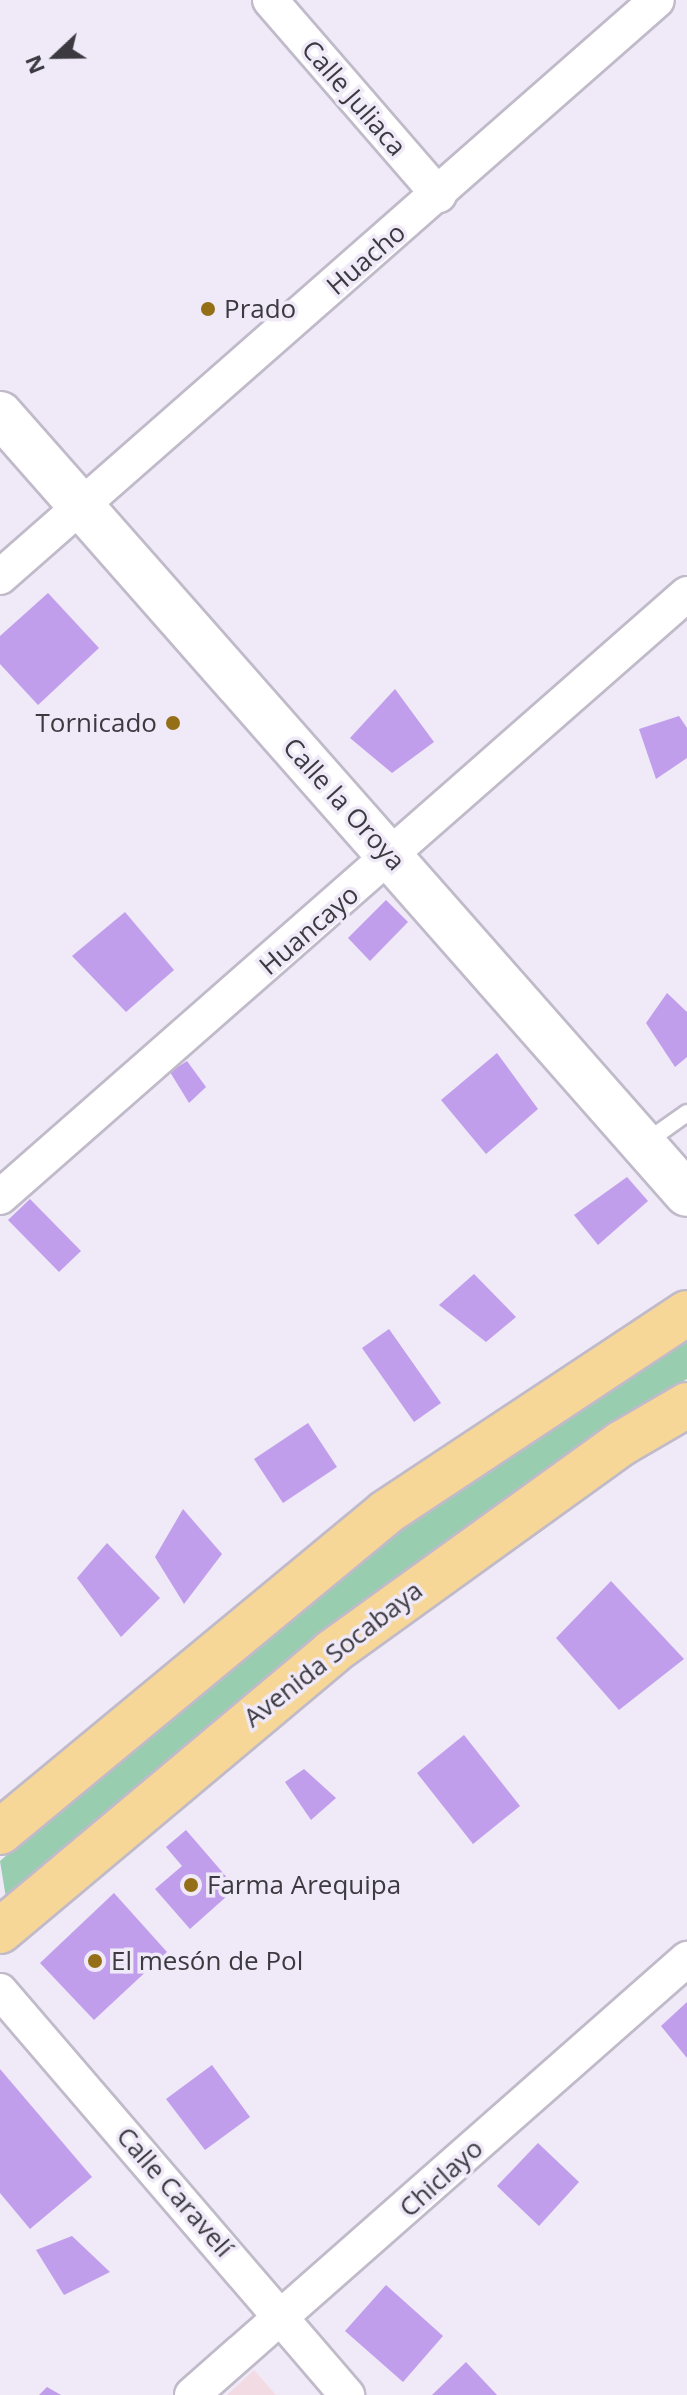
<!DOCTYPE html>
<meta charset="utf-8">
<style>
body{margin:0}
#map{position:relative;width:687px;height:2395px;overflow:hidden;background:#efe9f8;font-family:"Open Sans",sans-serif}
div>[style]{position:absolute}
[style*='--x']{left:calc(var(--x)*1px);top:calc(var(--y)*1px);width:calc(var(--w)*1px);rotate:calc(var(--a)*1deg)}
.education>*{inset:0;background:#f3dbe4}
.green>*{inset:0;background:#98ceaf}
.building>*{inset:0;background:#c09eec}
.roads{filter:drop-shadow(2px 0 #c0bac9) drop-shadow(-2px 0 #c0bac9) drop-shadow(0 2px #c0bac9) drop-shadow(0 -2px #c0bac9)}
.lane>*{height:16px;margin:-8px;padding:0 8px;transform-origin:8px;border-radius:8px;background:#fff}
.street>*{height:34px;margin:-17px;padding:0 17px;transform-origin:17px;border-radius:17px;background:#fff}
.secondary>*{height:44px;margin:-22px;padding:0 22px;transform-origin:22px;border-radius:22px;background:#fff}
.primary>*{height:44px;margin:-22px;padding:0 22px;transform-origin:22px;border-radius:22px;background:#f7d798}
.dots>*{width:22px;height:22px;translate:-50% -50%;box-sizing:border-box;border:4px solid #efe9f8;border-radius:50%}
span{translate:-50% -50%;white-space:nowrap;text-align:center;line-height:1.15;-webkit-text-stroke:7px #efe9f8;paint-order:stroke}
.street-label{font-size:26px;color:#3c3a40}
.poi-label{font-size:26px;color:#3c3a40}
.left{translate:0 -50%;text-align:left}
.right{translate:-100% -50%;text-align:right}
.north{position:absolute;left:16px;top:16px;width:80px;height:80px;-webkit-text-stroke:6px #efe9f8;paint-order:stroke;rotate:248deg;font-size:22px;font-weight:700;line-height:32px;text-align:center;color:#3c3a40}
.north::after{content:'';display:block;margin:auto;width:28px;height:36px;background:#3c3a40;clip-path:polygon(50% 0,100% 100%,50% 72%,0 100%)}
</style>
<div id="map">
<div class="education">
<div style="clip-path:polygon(254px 2370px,276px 2395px,227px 2395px)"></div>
</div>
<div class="green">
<div style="clip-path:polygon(687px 1338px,687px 1379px,546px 1471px,321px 1635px,6px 1898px,0 1861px,360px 1555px)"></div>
</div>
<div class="building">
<div style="clip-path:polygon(48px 593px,99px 648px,38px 705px,0 664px,0 636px)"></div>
<div style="clip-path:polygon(395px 689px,434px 742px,392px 773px,350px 738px)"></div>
<div style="clip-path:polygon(679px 716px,687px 728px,687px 758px,656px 779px,639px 729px)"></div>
<div style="clip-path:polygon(386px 900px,408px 922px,370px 961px,348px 938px)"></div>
<div style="clip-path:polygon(125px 912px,174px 970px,126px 1012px,72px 956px)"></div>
<div style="clip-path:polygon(667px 993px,687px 1012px,687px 1057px,675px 1067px,646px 1023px)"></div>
<div style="clip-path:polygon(497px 1053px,538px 1109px,486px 1154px,441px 1100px)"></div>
<div style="clip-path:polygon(187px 1061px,206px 1087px,189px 1103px,170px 1072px)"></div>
<div style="clip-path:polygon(627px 1177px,648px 1201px,598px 1245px,574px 1215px)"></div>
<div style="clip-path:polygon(30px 1199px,81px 1251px,59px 1272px,8px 1220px)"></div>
<div style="clip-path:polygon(474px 1274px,516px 1317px,486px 1342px,439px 1305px)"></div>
<div style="clip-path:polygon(389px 1329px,441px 1403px,414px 1422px,362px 1348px)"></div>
<div style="clip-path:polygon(308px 1423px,337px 1467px,283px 1503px,254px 1459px)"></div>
<div style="clip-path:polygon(183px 1509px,222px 1554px,184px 1604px,155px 1557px)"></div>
<div style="clip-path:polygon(107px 1543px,160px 1598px,121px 1637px,77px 1578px)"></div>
<div style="clip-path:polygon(611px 1581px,684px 1659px,619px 1710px,556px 1638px)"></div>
<div style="clip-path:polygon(464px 1735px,520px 1806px,473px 1844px,417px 1773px)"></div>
<div style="clip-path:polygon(304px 1769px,336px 1798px,311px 1820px,285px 1782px)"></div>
<div style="clip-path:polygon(186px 1830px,236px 1888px,190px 1929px,155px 1889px,182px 1866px,166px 1847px)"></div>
<div style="clip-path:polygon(114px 1893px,167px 1952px,94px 2020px,40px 1963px)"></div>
<div style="clip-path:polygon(687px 2002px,687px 2058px,661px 2026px)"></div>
<div style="clip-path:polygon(212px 2065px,250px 2117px,205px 2150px,166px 2099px)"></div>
<div style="clip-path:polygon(0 2069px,92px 2177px,30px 2229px,0 2193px)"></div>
<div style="clip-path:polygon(538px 2143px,579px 2182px,539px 2226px,497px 2186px)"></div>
<div style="clip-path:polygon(72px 2236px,110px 2272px,64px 2295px,36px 2250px)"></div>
<div style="clip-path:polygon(386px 2285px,443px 2336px,403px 2382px,345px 2331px)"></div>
<div style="clip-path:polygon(466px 2362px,497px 2395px,432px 2395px)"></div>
<div style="clip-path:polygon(47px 2387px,61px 2395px,39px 2395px)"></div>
</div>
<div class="roads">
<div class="lane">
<div style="--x:646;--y:1142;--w:50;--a:-35.3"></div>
</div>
<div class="street">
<div style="--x:270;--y:0;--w:258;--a:49.1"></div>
<div style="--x:0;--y:577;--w:874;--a:-41.29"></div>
<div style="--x:0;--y:1197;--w:914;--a:-41.27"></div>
<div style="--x:0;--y:1991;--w:533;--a:49.34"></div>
<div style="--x:192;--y:2395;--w:660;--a:-41.37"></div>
</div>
<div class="secondary">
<div style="--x:0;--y:414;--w:1039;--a:48.63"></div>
</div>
<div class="primary">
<div style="--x:0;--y:1832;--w:500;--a:-39.6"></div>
<div style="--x:385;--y:1513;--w:362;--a:-33.5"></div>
<div style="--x:0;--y:1931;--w:434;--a:-40"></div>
<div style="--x:332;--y:1652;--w:357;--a:-35.8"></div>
<div style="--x:622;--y:1443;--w:75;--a:-30.3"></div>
</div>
</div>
<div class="dots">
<div style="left:208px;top:309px;background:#956e18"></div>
<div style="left:173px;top:723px;background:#956e18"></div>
<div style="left:191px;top:1885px;background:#956e18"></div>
<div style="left:95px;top:1961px;background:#956e18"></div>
</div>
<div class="street-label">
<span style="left:354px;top:98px;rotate:49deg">Calle Juliaca</span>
<span style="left:366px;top:259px;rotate:-41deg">Huacho</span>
<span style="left:344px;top:804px;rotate:48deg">Calle la Oroya</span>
<span style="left:309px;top:930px;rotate:-41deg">Huancayo</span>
<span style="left:333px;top:1654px;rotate:-38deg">Avenida Socabaya</span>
<span style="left:441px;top:2178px;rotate:-42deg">Chiclayo</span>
<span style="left:175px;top:2192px;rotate:49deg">Calle Caravelí</span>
</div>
<div class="poi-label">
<span class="left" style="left:224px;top:309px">Prado</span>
<span class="right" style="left:157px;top:723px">Tornicado</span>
<span class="left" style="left:207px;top:1885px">Farma Arequipa</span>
<span class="left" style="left:111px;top:1961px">El mesón de Pol</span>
</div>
<div class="north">N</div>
</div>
